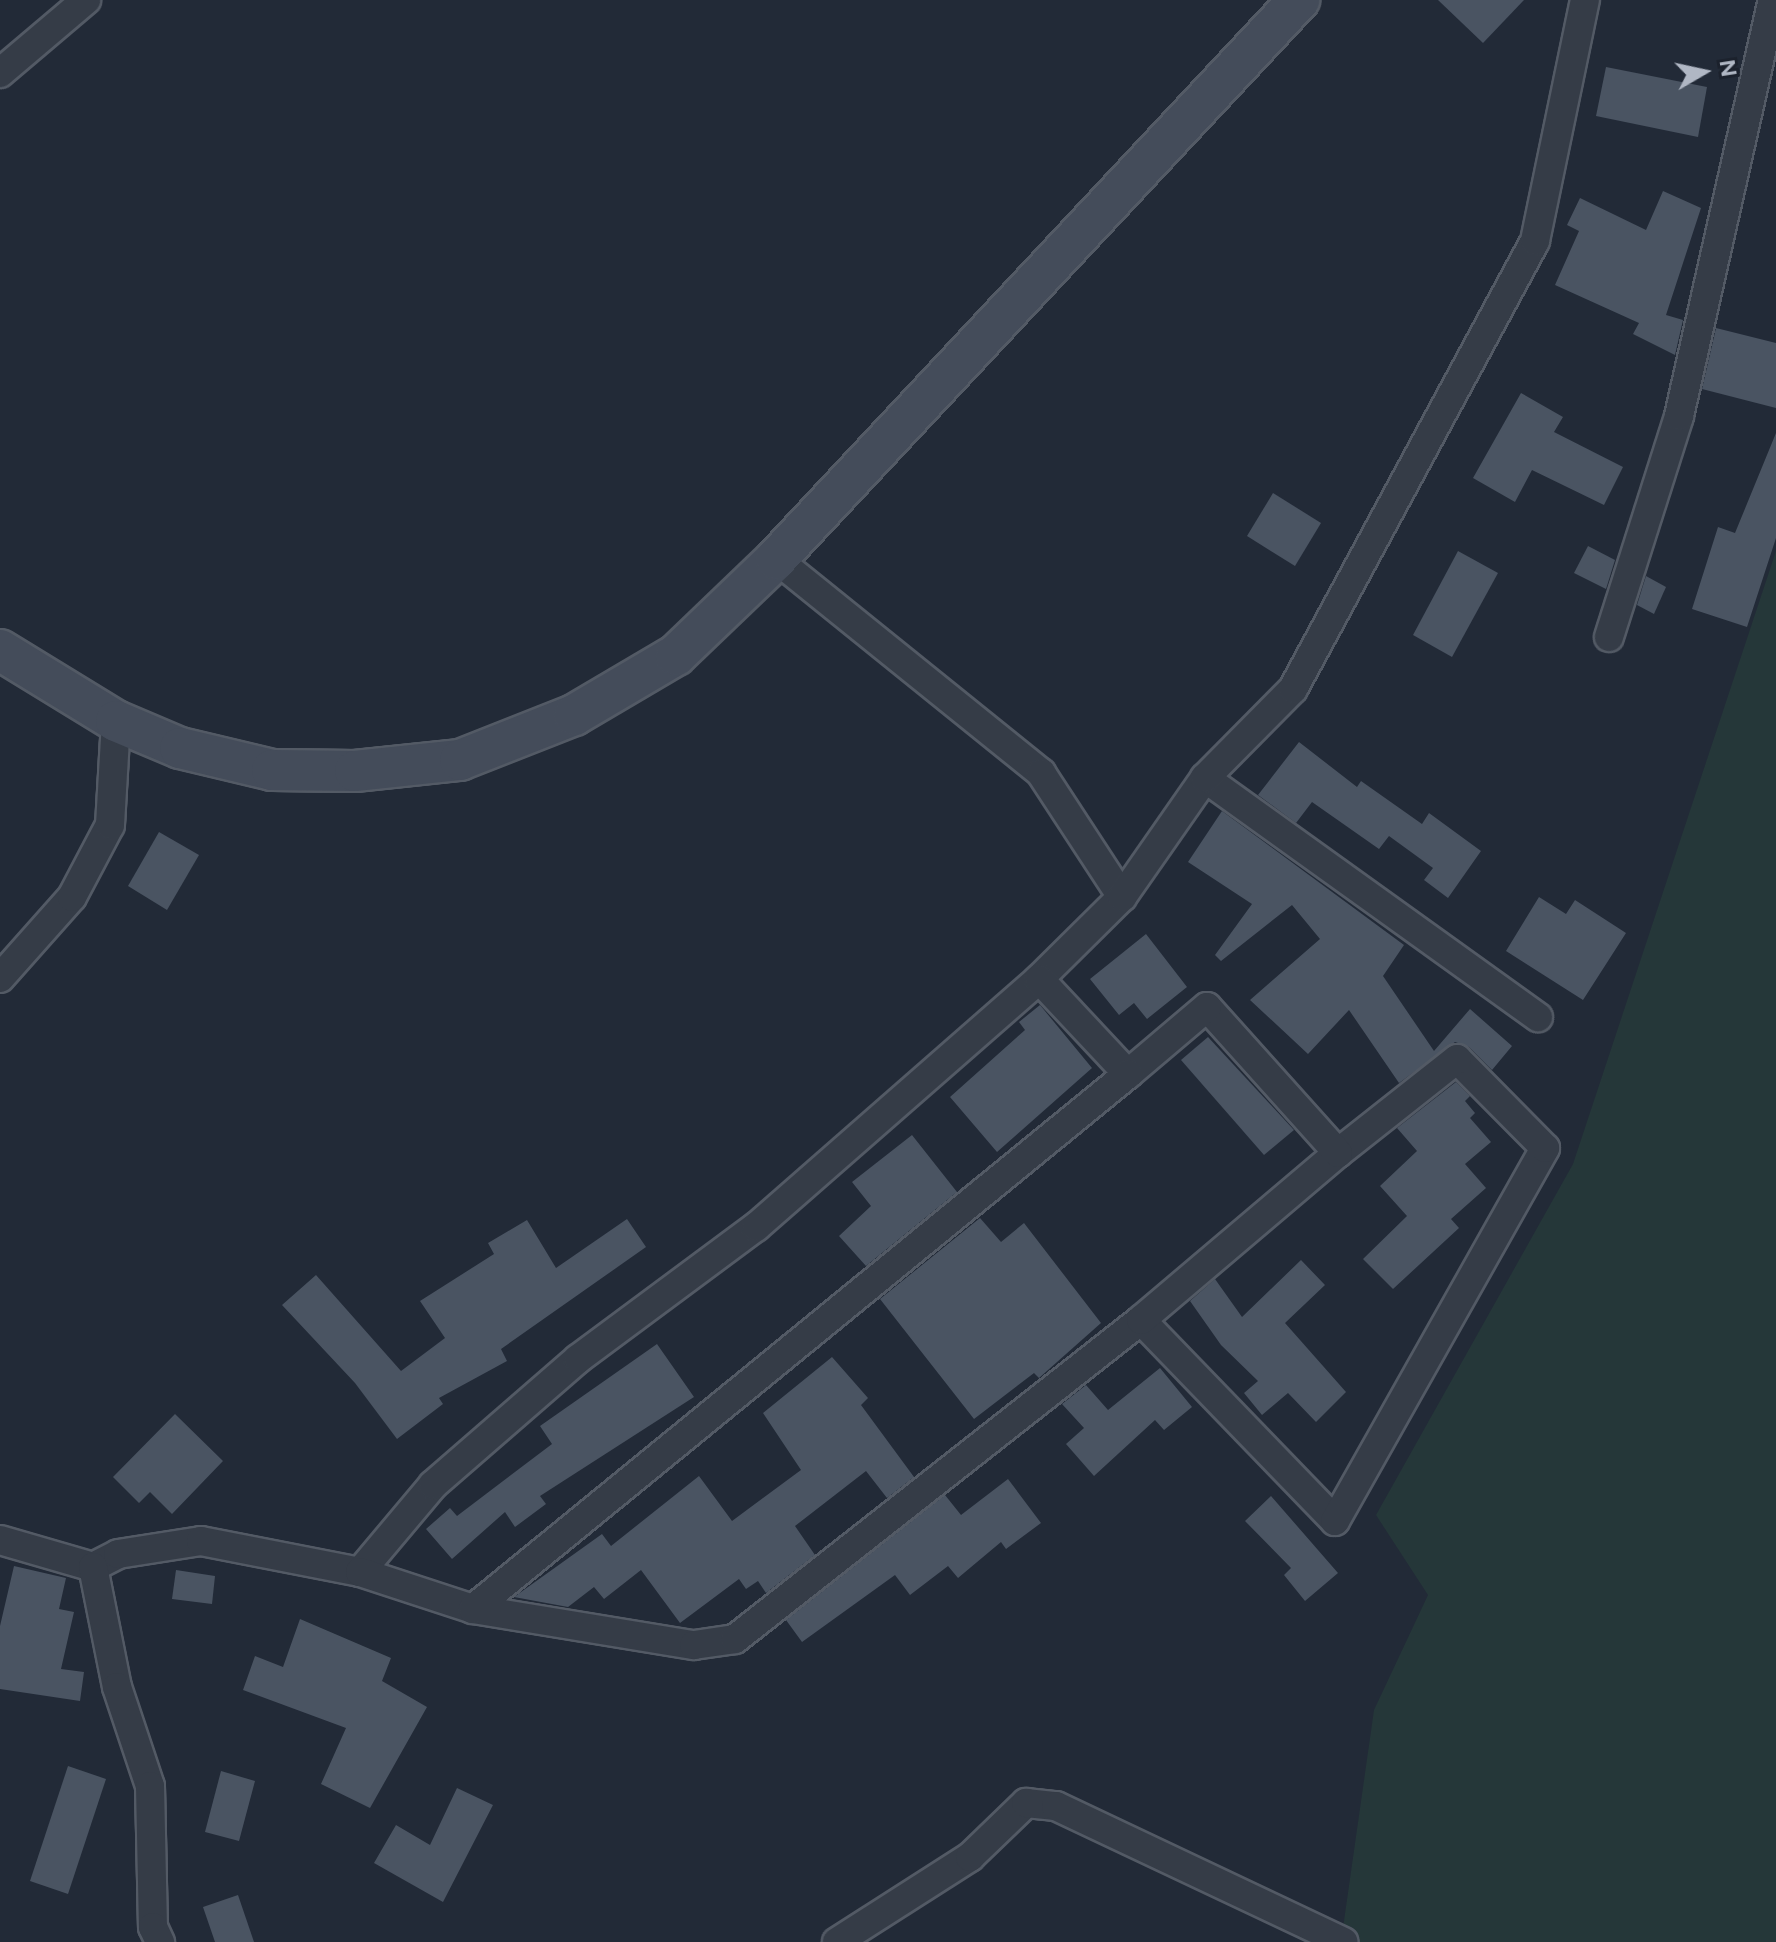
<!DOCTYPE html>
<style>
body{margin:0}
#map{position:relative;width:1776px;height:1942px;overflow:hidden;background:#222a37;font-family:Figtree,sans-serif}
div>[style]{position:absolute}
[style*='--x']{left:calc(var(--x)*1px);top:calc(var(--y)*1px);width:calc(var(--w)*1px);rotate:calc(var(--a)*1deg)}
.green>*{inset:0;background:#253739}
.building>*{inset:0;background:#4a5462}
.roads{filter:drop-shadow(2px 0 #535a65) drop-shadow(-2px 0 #535a65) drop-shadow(0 2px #535a65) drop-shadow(0 -2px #535a65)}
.street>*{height:28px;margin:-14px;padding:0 14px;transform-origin:14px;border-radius:14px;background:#353c47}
.secondary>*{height:40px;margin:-20px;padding:0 20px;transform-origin:20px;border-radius:20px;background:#444c5a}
span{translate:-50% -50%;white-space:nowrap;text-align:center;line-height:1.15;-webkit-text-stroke:6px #1b212c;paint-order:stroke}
.north{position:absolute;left:1664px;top:32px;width:80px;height:80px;-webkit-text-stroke:6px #1b212c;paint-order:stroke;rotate:81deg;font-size:22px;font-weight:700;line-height:32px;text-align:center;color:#b0b7c4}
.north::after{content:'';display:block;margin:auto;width:28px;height:36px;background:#b0b7c4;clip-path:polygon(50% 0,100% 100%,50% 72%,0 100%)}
</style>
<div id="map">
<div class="green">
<div style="clip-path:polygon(1776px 551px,1776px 1942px,1341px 1942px,1374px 1710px,1428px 1595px,1376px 1515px,1573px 1164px)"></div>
</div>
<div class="building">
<div style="clip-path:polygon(1438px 0,1524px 0,1483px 43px)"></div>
<div style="clip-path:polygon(1606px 67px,1707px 87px,1698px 137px,1596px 116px)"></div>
<div style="clip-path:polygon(1663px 191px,1701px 208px,1666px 315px,1683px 320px,1675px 355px,1633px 334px,1639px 323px,1555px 285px,1579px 231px,1567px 225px,1580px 198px,1646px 230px)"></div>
<div style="clip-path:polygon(1716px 328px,1776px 343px,1776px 408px,1702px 389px)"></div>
<div style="clip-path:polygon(1521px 393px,1563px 417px,1554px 432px,1623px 467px,1604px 505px,1532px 470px,1515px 502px,1473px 478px)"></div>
<div style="clip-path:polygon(1776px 433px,1776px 538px,1747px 627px,1692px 609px,1718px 527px,1735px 533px)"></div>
<div style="clip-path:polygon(1273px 493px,1321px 523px,1295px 566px,1247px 536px)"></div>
<div style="clip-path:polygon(1588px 546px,1615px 560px,1606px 589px,1574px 573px)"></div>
<div style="clip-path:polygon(1458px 551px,1498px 573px,1452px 657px,1413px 635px)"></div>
<div style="clip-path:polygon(1646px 576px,1666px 587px,1654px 614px,1637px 605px)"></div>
<div style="clip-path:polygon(1299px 742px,1357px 787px,1361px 781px,1422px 824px,1429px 813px,1481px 851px,1448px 898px,1424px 880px,1433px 868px,1389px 836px,1379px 849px,1312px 802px,1296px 823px,1258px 795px)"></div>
<div style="clip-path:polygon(1222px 811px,1404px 945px,1383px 976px,1434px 1051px,1470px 1009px,1512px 1046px,1492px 1070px,1469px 1047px,1455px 1042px,1399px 1083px,1349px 1010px,1308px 1054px,1250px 1000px,1320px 939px,1292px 905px,1221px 961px,1215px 955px,1252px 904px,1188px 862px)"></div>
<div style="clip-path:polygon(159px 832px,199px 855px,167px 910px,128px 886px)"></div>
<div style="clip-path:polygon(1539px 897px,1566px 914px,1575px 900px,1626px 933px,1583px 1000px,1506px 951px)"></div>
<div style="clip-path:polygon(1146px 934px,1187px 987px,1147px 1019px,1134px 1003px,1119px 1015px,1090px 979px)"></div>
<div style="clip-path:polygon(1040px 1005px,1092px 1068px,997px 1152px,950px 1097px,1025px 1030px,1019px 1022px)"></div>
<div style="clip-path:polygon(1208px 1037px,1294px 1130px,1264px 1155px,1181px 1060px)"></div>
<div style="clip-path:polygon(1456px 1082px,1470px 1096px,1465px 1101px,1475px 1113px,1470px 1118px,1491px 1142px,1465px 1164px,1486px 1188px,1451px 1219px,1459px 1228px,1393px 1289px,1363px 1259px,1407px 1216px,1380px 1186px,1417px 1151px,1397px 1128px)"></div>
<div style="clip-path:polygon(912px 1135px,957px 1192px,866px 1266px,839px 1236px,871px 1206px,852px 1182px)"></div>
<div style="clip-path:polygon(980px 1218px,1001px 1242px,1024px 1223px,1101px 1323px,1039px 1378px,1034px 1373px,974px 1419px,880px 1299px)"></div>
<div style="clip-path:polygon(627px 1219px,646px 1247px,501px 1349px,507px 1361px,439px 1398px,443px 1404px,397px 1439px,355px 1383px,282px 1305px,316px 1275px,401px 1371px,445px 1338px,420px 1301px,494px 1254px,488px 1243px,527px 1220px,556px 1268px)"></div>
<div style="clip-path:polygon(1301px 1260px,1325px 1285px,1285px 1323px,1346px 1392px,1316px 1422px,1288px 1393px,1262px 1415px,1244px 1393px,1258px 1381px,1221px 1345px,1190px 1301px,1215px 1279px,1242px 1317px)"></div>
<div style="clip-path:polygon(657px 1344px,694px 1397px,540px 1496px,546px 1504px,515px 1527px,505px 1512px,452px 1559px,426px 1529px,450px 1508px,457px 1516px,552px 1444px,540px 1426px)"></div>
<div style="clip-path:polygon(832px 1357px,868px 1398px,861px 1405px,914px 1477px,887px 1498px,866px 1471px,795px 1526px,815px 1555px,766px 1593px,758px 1581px,746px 1589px,739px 1579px,680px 1623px,641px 1570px,604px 1599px,594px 1587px,568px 1607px,514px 1597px,602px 1534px,611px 1546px,699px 1476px,732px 1521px,801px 1470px,763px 1413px)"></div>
<div style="clip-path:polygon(1160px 1368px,1192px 1407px,1164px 1430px,1155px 1420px,1094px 1476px,1066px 1444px,1084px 1428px,1062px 1404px,1086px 1385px,1108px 1410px)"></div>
<div style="clip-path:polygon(175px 1414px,223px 1461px,172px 1514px,150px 1492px,139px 1503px,113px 1477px)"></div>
<div style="clip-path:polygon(1008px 1479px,1041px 1523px,1006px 1549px,1001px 1542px,958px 1578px,948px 1566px,910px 1595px,895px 1575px,802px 1642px,786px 1620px,945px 1495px,961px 1515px)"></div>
<div style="clip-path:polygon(1271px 1496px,1338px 1573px,1305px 1601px,1284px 1575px,1291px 1568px,1245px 1521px)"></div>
<div style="clip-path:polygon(14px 1566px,66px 1578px,59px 1609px,74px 1612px,61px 1669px,84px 1672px,80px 1701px,0 1689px,0 1626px)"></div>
<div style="clip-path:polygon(176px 1570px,215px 1576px,212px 1604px,172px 1599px)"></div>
<div style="clip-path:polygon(300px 1619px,391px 1658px,382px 1681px,427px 1707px,370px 1808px,321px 1784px,346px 1728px,243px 1690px,255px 1656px,283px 1667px)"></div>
<div style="clip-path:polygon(68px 1766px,106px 1779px,68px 1894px,30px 1881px)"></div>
<div style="clip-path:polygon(221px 1771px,255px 1781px,239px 1841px,205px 1832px)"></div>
<div style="clip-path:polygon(457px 1788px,493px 1805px,443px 1902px,374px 1863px,396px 1825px,430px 1845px)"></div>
<div style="clip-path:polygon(238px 1895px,254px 1942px,215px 1942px,203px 1907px)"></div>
</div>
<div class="roads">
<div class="street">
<div style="--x:0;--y:73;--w:113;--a:-40.3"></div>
<div style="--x:776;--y:559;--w:341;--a:38.9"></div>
<div style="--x:1041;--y:773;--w:148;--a:56.8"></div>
<div style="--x:1609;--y:637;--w:232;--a:-72.4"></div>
<div style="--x:1679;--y:416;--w:426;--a:-77.3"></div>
<div style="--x:1205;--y:778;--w:410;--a:35.7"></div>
<div style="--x:0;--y:978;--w:108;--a:-48.4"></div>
<div style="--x:72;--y:897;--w:81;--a:-62.2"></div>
<div style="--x:110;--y:825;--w:104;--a:-86.7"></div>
<div style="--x:1141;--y:1320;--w:279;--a:46"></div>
<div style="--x:1335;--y:1521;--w:428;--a:-60.6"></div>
<div style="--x:1545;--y:1148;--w:125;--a:-134.7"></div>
<div style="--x:1457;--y:1059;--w:152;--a:141.7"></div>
<div style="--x:0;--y:1540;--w:97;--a:16.2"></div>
<div style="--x:93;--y:1567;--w:28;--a:-27"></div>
<div style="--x:118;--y:1554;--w:84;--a:-8.9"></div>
<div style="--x:201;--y:1541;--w:162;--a:11"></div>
<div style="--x:360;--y:1572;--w:114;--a:-50"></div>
<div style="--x:433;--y:1485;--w:192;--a:-41"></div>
<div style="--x:578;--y:1359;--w:222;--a:-36.6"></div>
<div style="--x:756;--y:1227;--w:376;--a:-41.2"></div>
<div style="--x:1039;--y:979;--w:117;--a:-44.7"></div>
<div style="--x:1122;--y:897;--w:145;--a:-55.1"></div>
<div style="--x:1205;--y:778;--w:125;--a:-45.3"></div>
<div style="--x:1293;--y:689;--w:509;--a:-61.62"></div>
<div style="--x:1535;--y:241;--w:246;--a:-78.3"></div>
<div style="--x:93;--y:1567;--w:122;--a:78.7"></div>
<div style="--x:117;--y:1687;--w:104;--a:71.6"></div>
<div style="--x:150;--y:1786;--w:141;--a:88.8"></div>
<div style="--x:153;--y:1927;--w:17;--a:65"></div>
<div style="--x:360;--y:1572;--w:119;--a:18.1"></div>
<div style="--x:473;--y:1609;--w:224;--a:9.3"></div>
<div style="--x:694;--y:1645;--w:41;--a:-8.3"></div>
<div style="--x:735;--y:1639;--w:516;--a:-38.16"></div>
<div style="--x:1141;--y:1320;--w:258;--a:-40.3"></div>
<div style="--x:1338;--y:1153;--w:196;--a:-131.9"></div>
<div style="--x:1207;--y:1007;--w:104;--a:139.7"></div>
<div style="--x:1128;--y:1074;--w:130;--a:-133.1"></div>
<div style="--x:473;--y:1609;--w:846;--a:-39.24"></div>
<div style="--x:837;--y:1942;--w:158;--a:-32.6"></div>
<div style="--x:970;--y:1857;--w:78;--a:-44"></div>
<div style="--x:1026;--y:1803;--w:30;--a:6"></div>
<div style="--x:1056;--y:1806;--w:318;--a:25.3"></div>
</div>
<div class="secondary">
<div style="--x:0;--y:650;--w:136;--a:31.5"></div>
<div style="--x:116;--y:721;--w:69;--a:22.9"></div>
<div style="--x:180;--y:748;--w:95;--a:13.4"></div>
<div style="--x:272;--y:770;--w:83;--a:0.7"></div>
<div style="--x:355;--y:771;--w:106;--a:-6"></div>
<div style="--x:460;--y:760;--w:123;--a:-21.5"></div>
<div style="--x:574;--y:715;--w:118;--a:-30.5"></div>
<div style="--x:676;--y:655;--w:139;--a:-43.8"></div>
<div style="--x:776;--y:559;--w:766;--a:-46.91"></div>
</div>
</div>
<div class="north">N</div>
</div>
